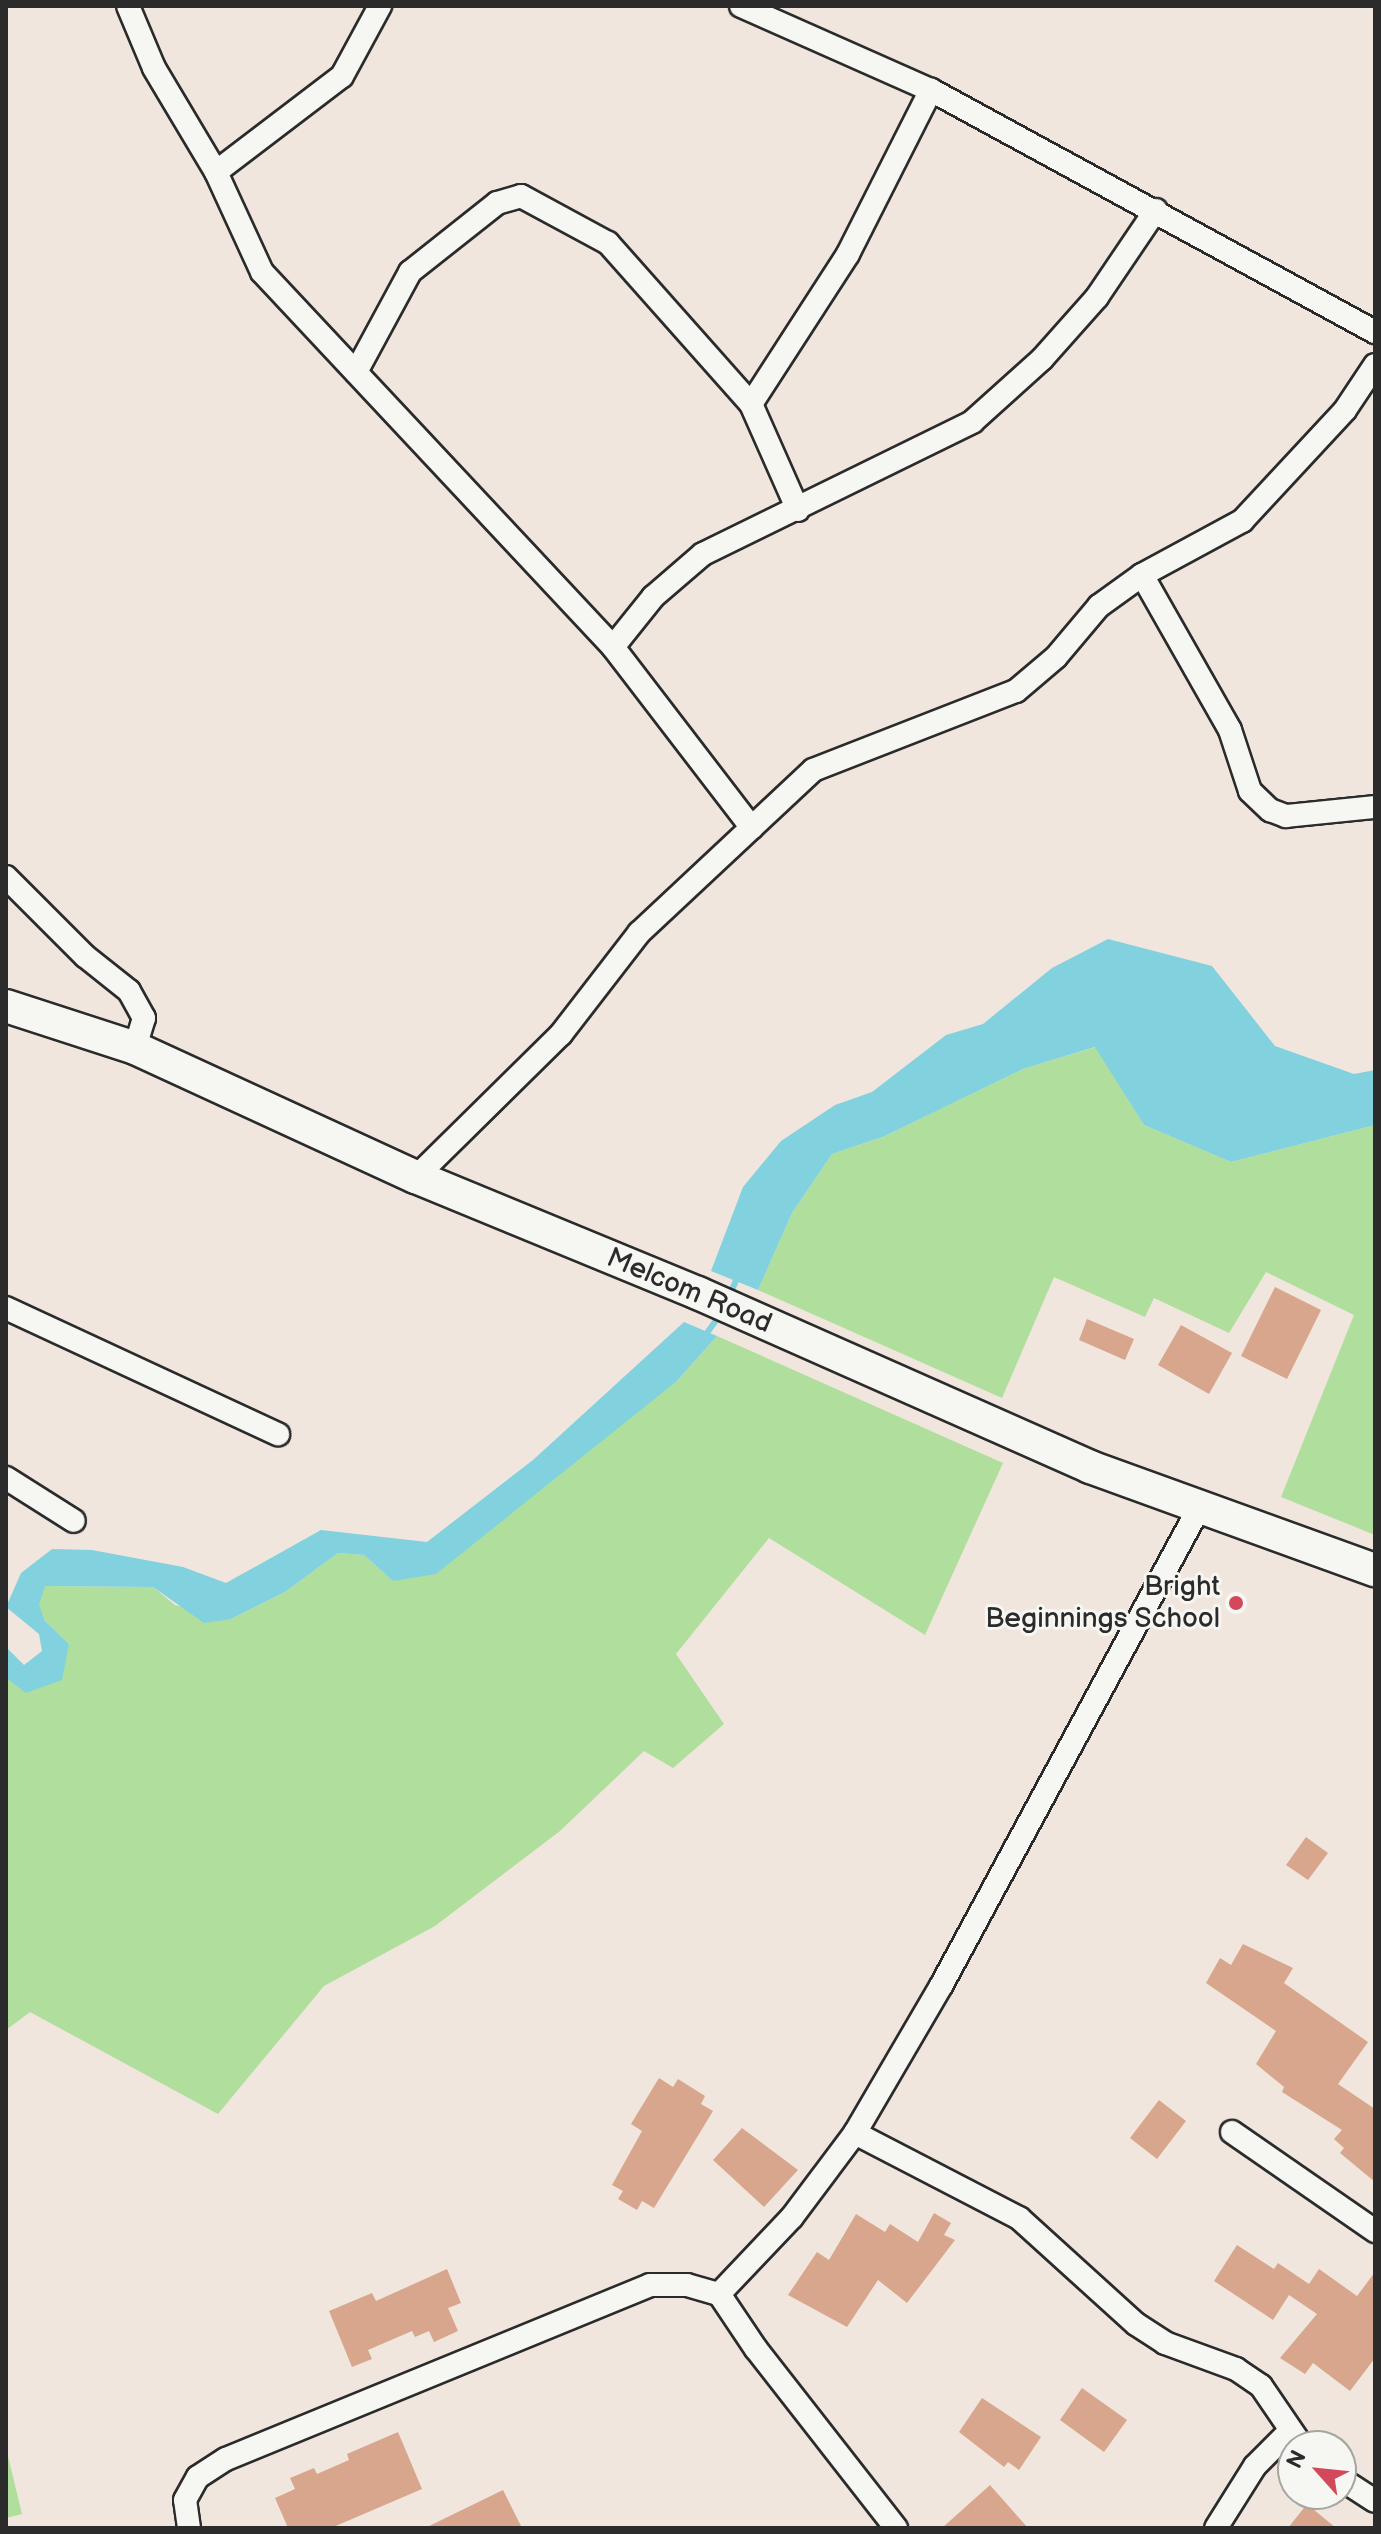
<!DOCTYPE html>
<style>
body{margin:0}
#map{position:relative;width:1381px;height:2534px;overflow:hidden;background:#f0e6de;font-family:"Balsamiq Sans",sans-serif}
div>[style]{position:absolute}
[style*='--x']{left:calc(var(--x)*1px);top:calc(var(--y)*1px);width:calc(var(--w)*1px);rotate:calc(var(--a)*1deg)}
.green>*{inset:0;background:#b0de9d}
.water>*{inset:0;background:#82d1df}
.stream>*{height:6px;margin:-3px;padding:0 3px;transform-origin:3px;border-radius:3px;background:#82d1df}
.building>*{inset:0;background:#d8a68c}
.roads{filter:drop-shadow(2px 0 #2b2b2b) drop-shadow(-2px 0 #2b2b2b) drop-shadow(0 2px #2b2b2b) drop-shadow(0 -2px #2b2b2b)}
.street>*{height:22px;margin:-11px;padding:0 11px;transform-origin:11px;border-radius:11px;background:#f6f6f2}
.secondary>*{height:32px;margin:-16px;padding:0 16px;transform-origin:16px;border-radius:16px;background:#f6f6f2}
.dots>*{width:22px;height:22px;translate:-50% -50%;box-sizing:border-box;border:4px solid #f6f6f2;border-radius:50%}
span{translate:-50% -50%;white-space:nowrap;text-align:center;line-height:1.15;-webkit-text-stroke:6px #f6f6f2;paint-order:stroke}
.street-label{font-size:28px;color:#2b2b2b}
.poi-label{font-size:28px;color:#2b2b2b}
.right{translate:-100% -50%;text-align:right}
.frame{position:absolute;inset:0;border:8px solid #2b2b2b;pointer-events:none}
.north{position:absolute;left:1277px;top:2430px;width:80px;height:80px;box-sizing:border-box;background:#f6f6f2;border:2px solid #a5a5a2;border-radius:50%;rotate:297deg;font-size:22px;font-weight:700;line-height:32px;text-align:center;color:#2b2b2b}
.north::after{content:'';display:block;margin:auto;width:28px;height:36px;background:#d1495b;clip-path:polygon(50% 0,100% 100%,50% 72%,0 100%)}
</style>
<div id="map">
<div class="green">
<div style="clip-path:polygon(1096px 1047px,1144px 1125px,1231px 1162px,1375px 1125px,1375px 1535px,1281px 1497px,1354px 1315px,1266px 1272px,1229px 1333px,1154px 1298px,1145px 1317px,1054px 1277px,1002px 1398px,758px 1290px,792px 1213px,832px 1154px,885px 1136px,1023px 1069px)"></div>
<div style="clip-path:polygon(717px 1336px,1003px 1463px,925px 1635px,769px 1538px,676px 1654px,724px 1724px,673px 1768px,644px 1751px,560px 1831px,435px 1926px,324px 1986px,218px 2114px,30px 2012px,6px 2030px,6px 1678px,27px 1693px,69px 1644px,45px 1621px,38px 1605px,45px 1586px,153px 1587px,175px 1605px,231px 1619px,285px 1592px,338px 1553px,364px 1555px,393px 1581px,677px 1381px)"></div>
<div style="clip-path:polygon(6px 2448px,22px 2514px,6px 2518px)"></div>
</div>
<div class="water">
<div style="clip-path:polygon(1108px 939px,1212px 966px,1275px 1046px,1354px 1074px,1375px 1070px,1375px 1125px,1231px 1162px,1144px 1125px,1095px 1047px,1023px 1069px,885px 1136px,832px 1154px,792px 1213px,758px 1290px,711px 1271px,743px 1187px,781px 1141px,835px 1105px,872px 1092px,946px 1035px,983px 1024px,1052px 968px)"></div>
<div style="clip-path:polygon(684px 1322px,717px 1336px,677px 1381px,436px 1574px,393px 1581px,364px 1555px,338px 1553px,285px 1592px,231px 1619px,204px 1623px,153px 1587px,45px 1586px,39px 1605px,45px 1621px,69px 1644px,62px 1680px,26px 1693px,6px 1678px,6px 1647px,24px 1665px,42px 1651px,39px 1634px,6px 1607px,21px 1573px,52px 1549px,92px 1550px,183px 1567px,226px 1583px,321px 1530px,427px 1542px,533px 1460px)"></div>
</div>
<div class="stream">
<div style="--x:729;--y:1297;--w:25;--a:-67"></div>
<div style="--x:704;--y:1337;--w:29;--a:-54"></div>
</div>
<div class="building">
<div style="clip-path:polygon(1275px 1287px,1321px 1310px,1287px 1379px,1241px 1356px)"></div>
<div style="clip-path:polygon(1087px 1319px,1134px 1339px,1125px 1360px,1079px 1340px)"></div>
<div style="clip-path:polygon(1181px 1325px,1232px 1353px,1209px 1394px,1158px 1365px)"></div>
<div style="clip-path:polygon(1306px 1837px,1328px 1853px,1308px 1880px,1286px 1865px)"></div>
<div style="clip-path:polygon(1243px 1944px,1293px 1968px,1284px 1983px,1368px 2042px,1338px 2084px,1375px 2109px,1375px 2182px,1340px 2153px,1344px 2148px,1334px 2139px,1342px 2130px,1282px 2092px,1284px 2087px,1256px 2064px,1276px 2031px,1206px 1983px,1220px 1958px,1231px 1965px)"></div>
<div style="clip-path:polygon(659px 2078px,673px 2087px,678px 2079px,705px 2096px,701px 2104px,713px 2111px,654px 2208px,642px 2201px,637px 2210px,618px 2199px,623px 2191px,612px 2185px,642px 2131px,631px 2124px)"></div>
<div style="clip-path:polygon(1159px 2100px,1186px 2121px,1157px 2159px,1130px 2138px)"></div>
<div style="clip-path:polygon(742px 2128px,798px 2170px,764px 2207px,713px 2160px)"></div>
<div style="clip-path:polygon(934px 2213px,951px 2223px,944px 2235px,955px 2240px,907px 2303px,878px 2280px,847px 2327px,788px 2295px,817px 2252px,829px 2260px,856px 2214px,885px 2232px,890px 2224px,918px 2242px)"></div>
<div style="clip-path:polygon(1237px 2245px,1274px 2269px,1278px 2263px,1309px 2284px,1319px 2269px,1357px 2296px,1375px 2272px,1375px 2358px,1350px 2391px,1313px 2363px,1305px 2374px,1280px 2358px,1317px 2314px,1289px 2295px,1273px 2320px,1214px 2281px)"></div>
<div style="clip-path:polygon(447px 2269px,461px 2303px,448px 2308px,458px 2331px,434px 2342px,429px 2331px,415px 2337px,412px 2331px,368px 2350px,372px 2359px,352px 2367px,329px 2311px,372px 2293px,376px 2301px)"></div>
<div style="clip-path:polygon(1082px 2388px,1127px 2420px,1104px 2452px,1060px 2420px)"></div>
<div style="clip-path:polygon(982px 2398px,1041px 2437px,1019px 2470px,1008px 2462px,1004px 2467px,959px 2432px)"></div>
<div style="clip-path:polygon(398px 2432px,422px 2489px,331px 2528px,288px 2528px,275px 2498px,295px 2489px,290px 2478px,314px 2468px,317px 2474px,349px 2460px,347px 2454px)"></div>
<div style="clip-path:polygon(990px 2485px,1028px 2528px,942px 2528px)"></div>
<div style="clip-path:polygon(503px 2490px,522px 2528px,425px 2528px)"></div>
<div style="clip-path:polygon(1307px 2504px,1336px 2528px,1288px 2528px)"></div>
</div>
<div class="roads">
<div class="street">
<div style="--x:128;--y:6;--w:67;--a:67.2"></div>
<div style="--x:154;--y:68;--w:121;--a:59.2"></div>
<div style="--x:216;--y:172;--w:110;--a:65.3"></div>
<div style="--x:262;--y:272;--w:514;--a:46.89"></div>
<div style="--x:613;--y:647;--w:228;--a:52.5"></div>
<div style="--x:741;--y:6;--w:208;--a:23.9"></div>
<div style="--x:931;--y:90;--w:506;--a:28.59"></div>
<div style="--x:216;--y:172;--w:158;--a:-37.3"></div>
<div style="--x:342;--y:76;--w:80;--a:-61.5"></div>
<div style="--x:356;--y:372;--w:114;--a:-61.6"></div>
<div style="--x:410;--y:272;--w:111;--a:-38.4"></div>
<div style="--x:497;--y:203;--w:25;--a:-16"></div>
<div style="--x:521;--y:196;--w:99;--a:28.4"></div>
<div style="--x:608;--y:243;--w:215;--a:48.4"></div>
<div style="--x:751;--y:404;--w:116;--a:66.1"></div>
<div style="--x:751;--y:404;--w:179;--a:-57.1"></div>
<div style="--x:848;--y:254;--w:184;--a:-63.2"></div>
<div style="--x:1142;--y:575;--w:178;--a:60.4"></div>
<div style="--x:1230;--y:730;--w:64;--a:71.8"></div>
<div style="--x:1250;--y:791;--w:28;--a:44"></div>
<div style="--x:1270;--y:810;--w:17;--a:21"></div>
<div style="--x:1286;--y:816;--w:89;--a:-5.8"></div>
<div style="--x:613;--y:647;--w:64;--a:-51.3"></div>
<div style="--x:653;--y:597;--w:66;--a:-40.7"></div>
<div style="--x:703;--y:554;--w:300;--a:-26.1"></div>
<div style="--x:972;--y:422;--w:94;--a:-42"></div>
<div style="--x:1042;--y:359;--w:83;--a:-48.4"></div>
<div style="--x:1097;--y:297;--w:105;--a:-55.9"></div>
<div style="--x:6;--y:877;--w:112;--a:45"></div>
<div style="--x:85;--y:956;--w:56;--a:38.5"></div>
<div style="--x:129;--y:991;--w:31;--a:61"></div>
<div style="--x:144;--y:1018;--w:31;--a:107"></div>
<div style="--x:416;--y:1177;--w:204;--a:-44.6"></div>
<div style="--x:561;--y:1034;--w:128;--a:-52.3"></div>
<div style="--x:639;--y:933;--w:238;--a:-43.1"></div>
<div style="--x:813;--y:770;--w:218;--a:-21.3"></div>
<div style="--x:1016;--y:691;--w:52;--a:-40.4"></div>
<div style="--x:1056;--y:657;--w:67;--a:-49.9"></div>
<div style="--x:1099;--y:606;--w:53;--a:-35.8"></div>
<div style="--x:1142;--y:575;--w:114;--a:-28.4"></div>
<div style="--x:1242;--y:521;--w:151;--a:-47.1"></div>
<div style="--x:1345;--y:410;--w:54;--a:-56.3"></div>
<div style="--x:6;--y:1308;--w:300;--a:24.9"></div>
<div style="--x:6;--y:1478;--w:80;--a:32.3"></div>
<div style="--x:1232;--y:2132;--w:174;--a:34.7"></div>
<div style="--x:855;--y:2133;--w:185;--a:27.4"></div>
<div style="--x:1019;--y:2218;--w:158;--a:42.2"></div>
<div style="--x:1136;--y:2324;--w:35;--a:33"></div>
<div style="--x:1165;--y:2343;--w:76;--a:20.1"></div>
<div style="--x:1236;--y:2369;--w:30;--a:34"></div>
<div style="--x:1261;--y:2386;--w:73;--a:55.7"></div>
<div style="--x:1341;--y:2479;--w:40;--a:32.9"></div>
<div style="--x:189;--y:2528;--w:28;--a:-98"></div>
<div style="--x:185;--y:2500;--w:26;--a:-61"></div>
<div style="--x:198;--y:2477;--w:33;--a:-33"></div>
<div style="--x:226;--y:2459;--w:458;--a:-22.3"></div>
<div style="--x:650;--y:2285;--w:37;--a:0"></div>
<div style="--x:687;--y:2285;--w:33;--a:16"></div>
<div style="--x:896;--y:2528;--w:227;--a:-128"></div>
<div style="--x:756;--y:2349;--w:66;--a:-123.9"></div>
<div style="--x:719;--y:2294;--w:106;--a:-46.5"></div>
<div style="--x:792;--y:2217;--w:105;--a:-53.1"></div>
<div style="--x:855;--y:2133;--w:170;--a:-59.7"></div>
<div style="--x:941;--y:1986;--w:543;--a:-61.64"></div>
<div style="--x:1216;--y:2528;--w:73;--a:-57.8"></div>
<div style="--x:1255;--y:2466;--w:48;--a:-45"></div>
</div>
<div class="secondary">
<div style="--x:6;--y:1006;--w:136;--a:18"></div>
<div style="--x:135;--y:1048;--w:309;--a:24.7"></div>
<div style="--x:416;--y:1177;--w:305;--a:22.4"></div>
<div style="--x:698;--y:1293;--w:429;--a:23.9"></div>
<div style="--x:1090;--y:1467;--w:303;--a:19.9"></div>
</div>
</div>
<div class="dots">
<div style="left:1236px;top:1603px;background:#d1495b"></div>
</div>
<div class="street-label">
<span style="left:689px;top:1291px;rotate:23deg">Melcom Road</span>
</div>
<div class="poi-label">
<span class="right" style="left:1220px;top:1603px">Bright<br>Beginnings School</span>
</div>
<div class="frame"></div>
<div class="north">N</div>
</div>
